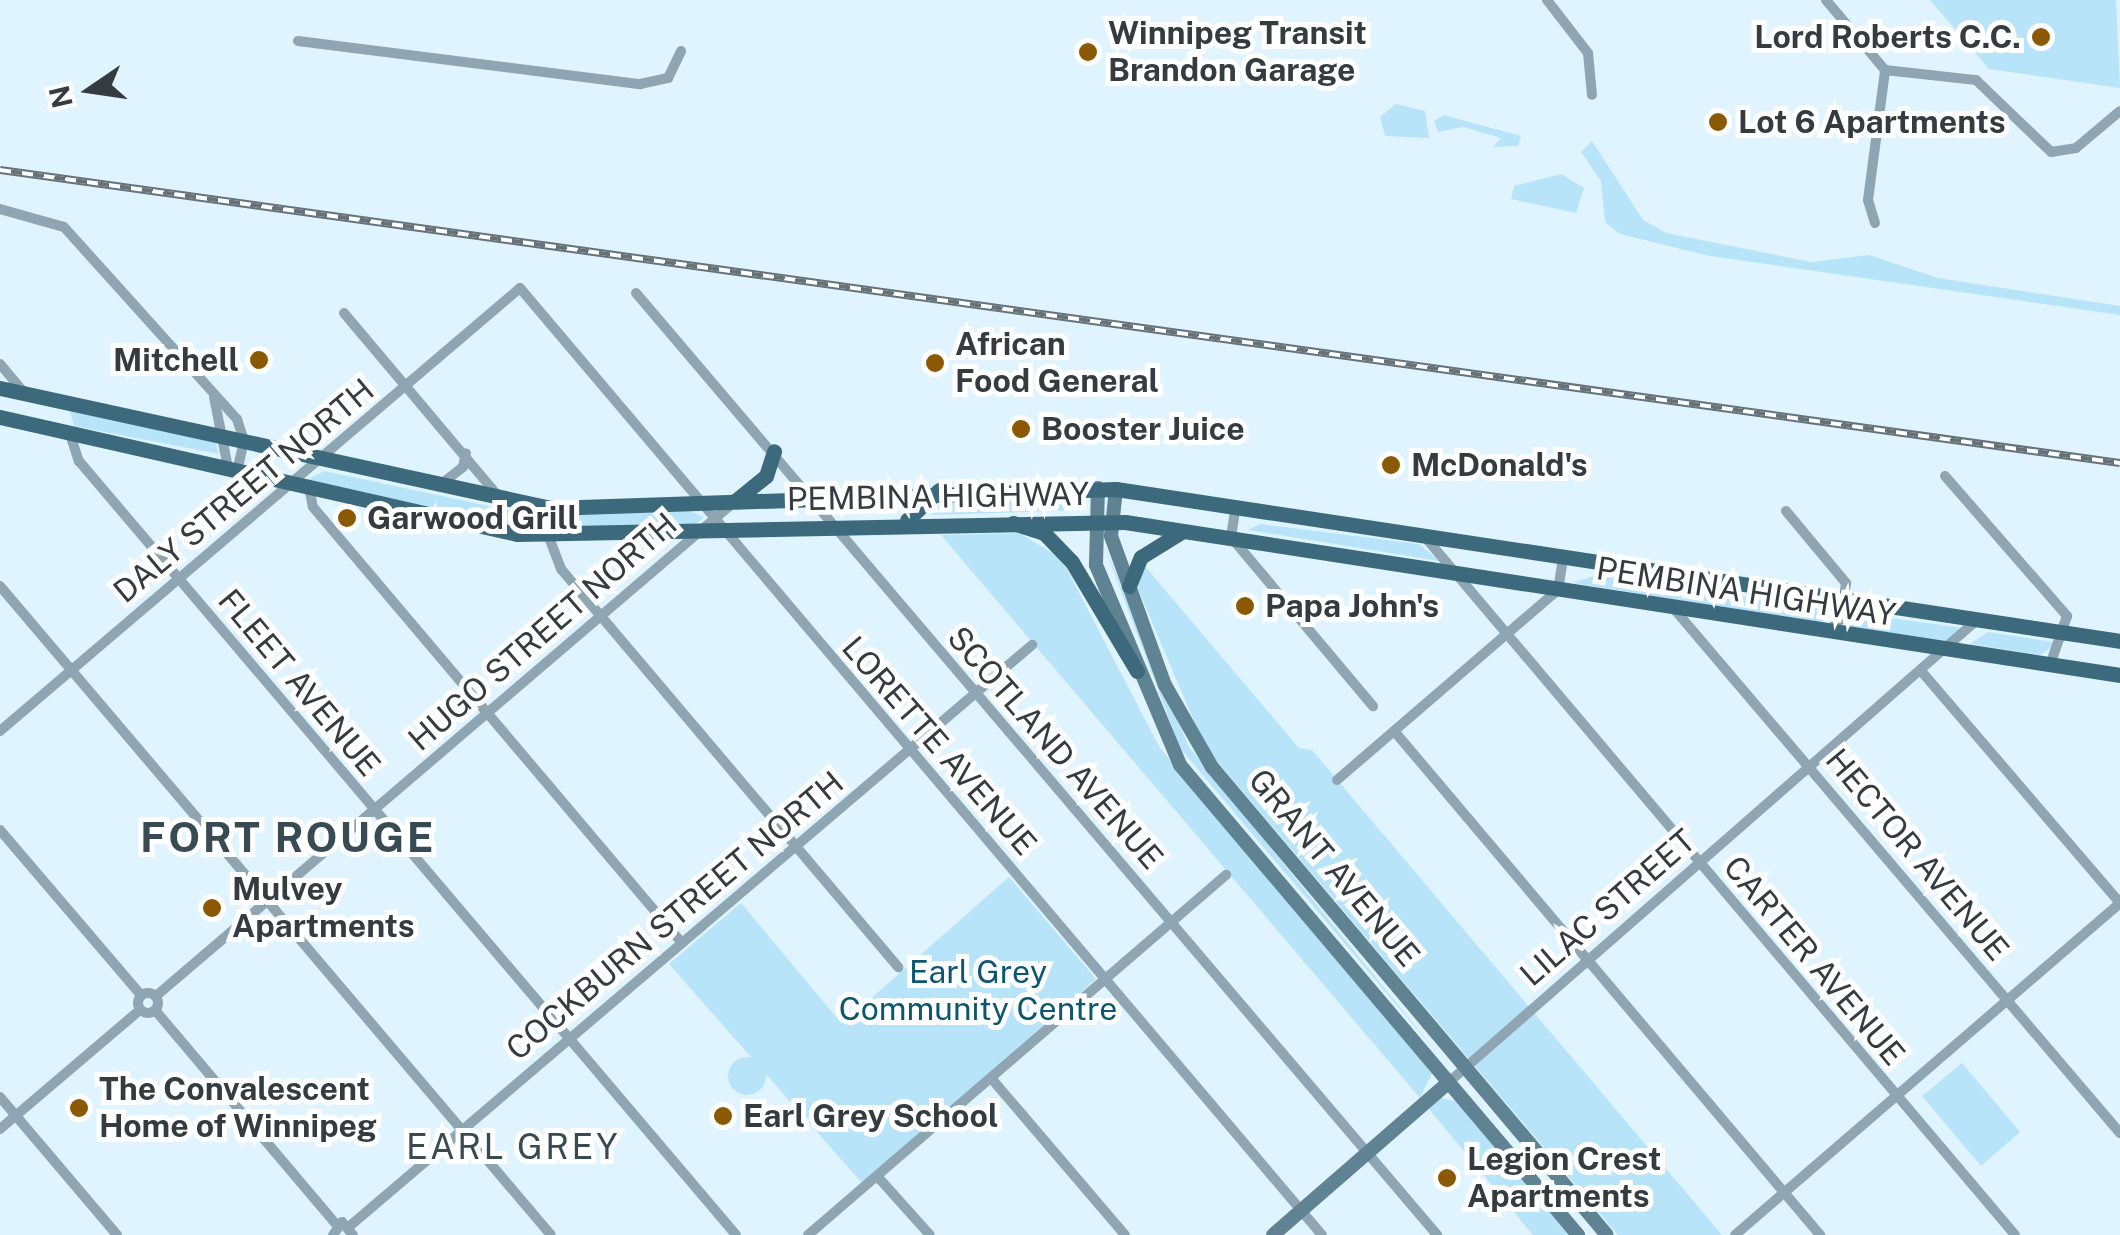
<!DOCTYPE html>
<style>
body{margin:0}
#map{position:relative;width:2120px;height:1235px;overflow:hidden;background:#dff4fe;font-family:"Public Sans",sans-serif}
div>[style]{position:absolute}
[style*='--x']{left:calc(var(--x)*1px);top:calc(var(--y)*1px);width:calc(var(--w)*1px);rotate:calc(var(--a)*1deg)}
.green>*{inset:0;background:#b8e4f9}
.round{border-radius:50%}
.street>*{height:10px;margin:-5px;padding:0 5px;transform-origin:5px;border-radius:5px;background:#8fa6b2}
.street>.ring{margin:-5px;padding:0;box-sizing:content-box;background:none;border:10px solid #8fa6b2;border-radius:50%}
.secondary>*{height:14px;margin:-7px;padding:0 7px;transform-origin:7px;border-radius:7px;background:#608393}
.primary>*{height:15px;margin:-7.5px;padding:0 7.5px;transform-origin:7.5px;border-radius:7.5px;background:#3d697d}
.rail>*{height:8px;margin-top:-4px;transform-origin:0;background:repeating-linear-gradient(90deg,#fff 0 11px,#667278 0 22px);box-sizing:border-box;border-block:2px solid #667278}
.dots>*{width:28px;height:28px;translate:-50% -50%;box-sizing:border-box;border:5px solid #fff;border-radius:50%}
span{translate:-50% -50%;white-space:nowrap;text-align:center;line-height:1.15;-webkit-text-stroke:10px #fff;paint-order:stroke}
.poi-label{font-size:32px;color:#343c40;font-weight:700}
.left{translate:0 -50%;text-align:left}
.right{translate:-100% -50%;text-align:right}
.street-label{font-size:32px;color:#343c40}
.park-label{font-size:32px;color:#0c5670}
.neighbourhood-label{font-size:35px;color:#384a52;letter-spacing:2.5px}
.district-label{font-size:42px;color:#384a52;font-weight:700;letter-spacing:2.5px}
.north{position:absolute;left:40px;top:40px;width:100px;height:100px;-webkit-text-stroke:8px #fff;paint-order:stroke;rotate:257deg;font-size:28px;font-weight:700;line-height:40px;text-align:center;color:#343c40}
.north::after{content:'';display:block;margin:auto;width:35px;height:45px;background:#343c40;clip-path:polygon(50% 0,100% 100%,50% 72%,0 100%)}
</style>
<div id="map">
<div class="green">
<div style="clip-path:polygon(1930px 0,2116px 0,2120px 88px,1989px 69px)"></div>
<div style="clip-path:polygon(1396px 104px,1425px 111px,1429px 138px,1385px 136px,1380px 117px)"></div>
<div style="clip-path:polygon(1444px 115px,1521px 136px,1518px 146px,1493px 147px,1501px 138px,1463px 127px,1438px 132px,1434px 121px)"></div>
<div style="clip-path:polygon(1592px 141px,1643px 220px,1666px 233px,1811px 262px,1869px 255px,1938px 278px,2120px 306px,2120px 315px,1710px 256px,1620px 234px,1605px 222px,1601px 181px,1581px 152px)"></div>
<div style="clip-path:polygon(1561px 174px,1584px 188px,1576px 213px,1511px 199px,1514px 186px)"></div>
<div style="clip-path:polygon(69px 408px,215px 441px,219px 454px,74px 426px)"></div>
<div style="clip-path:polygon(324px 471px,527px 514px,541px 531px,307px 480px)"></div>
<div style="clip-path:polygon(1051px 493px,1087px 510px,931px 515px,948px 497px)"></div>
<div style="clip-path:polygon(687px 510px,704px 517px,693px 527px,555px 533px,548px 516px)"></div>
<div style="clip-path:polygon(1260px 524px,1419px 544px,1439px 561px,1248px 530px)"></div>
<div style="clip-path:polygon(1019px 533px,1061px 558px,1160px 748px,1433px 1071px,1420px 1098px,941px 535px)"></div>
<div style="clip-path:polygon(1103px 543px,1189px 747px,1442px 1059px,1180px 748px)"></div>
<div style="clip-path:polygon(1143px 564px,1299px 748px,1312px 750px,1722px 1235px,1618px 1235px,1205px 747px,1138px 589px)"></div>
<div style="clip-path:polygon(1596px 575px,1834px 610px,1837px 615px,1817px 623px,1573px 583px)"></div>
<div style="clip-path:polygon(1855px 613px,1963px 628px,1947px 641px,1846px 626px)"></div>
<div style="clip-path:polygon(1988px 632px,2053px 642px,2053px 646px,2040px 655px,1970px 644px)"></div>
<div style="clip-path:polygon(1009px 877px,1096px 979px,862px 1183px,669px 964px,741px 903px,842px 1024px)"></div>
<div class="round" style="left:728px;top:1057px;width:38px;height:38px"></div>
<div style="clip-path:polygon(1962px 1063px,2020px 1132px,1981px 1166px,1922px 1096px)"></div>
<div style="clip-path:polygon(1441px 1098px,1456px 1101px,1569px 1235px,1533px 1235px,1429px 1109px)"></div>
</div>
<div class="street">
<div style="--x:1547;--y:0;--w:67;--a:52.3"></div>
<div style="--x:1588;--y:53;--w:42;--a:84.6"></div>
<div style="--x:1826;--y:0;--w:92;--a:49.9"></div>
<div style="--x:298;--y:41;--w:345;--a:7.2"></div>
<div style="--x:640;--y:84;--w:29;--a:-12"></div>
<div style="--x:668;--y:78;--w:30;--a:-64"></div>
<div style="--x:1885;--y:70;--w:92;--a:6.3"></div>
<div style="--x:1976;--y:80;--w:104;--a:43.8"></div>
<div style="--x:2051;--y:152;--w:25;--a:-9"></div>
<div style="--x:2076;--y:148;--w:57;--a:-40.1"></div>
<div style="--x:0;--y:209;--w:66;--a:15.7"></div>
<div style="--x:64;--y:227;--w:258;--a:48"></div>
<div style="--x:237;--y:419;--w:23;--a:72"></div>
<div style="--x:244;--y:441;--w:31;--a:103"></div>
<div style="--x:1875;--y:223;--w:24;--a:-107"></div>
<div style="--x:1868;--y:200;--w:131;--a:-82.5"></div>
<div style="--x:636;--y:293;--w:1237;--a:49.62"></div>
<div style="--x:344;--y:313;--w:242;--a:49.9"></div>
<div style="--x:0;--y:364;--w:35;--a:50"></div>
<div style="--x:214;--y:397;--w:72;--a:78.8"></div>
<div style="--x:69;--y:431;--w:32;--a:72"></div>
<div style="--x:79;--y:461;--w:1015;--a:49.67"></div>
<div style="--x:1945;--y:476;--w:186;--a:48.9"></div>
<div style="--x:2067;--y:616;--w:52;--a:109.1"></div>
<div style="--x:440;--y:485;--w:29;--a:-38"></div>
<div style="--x:463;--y:467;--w:14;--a:-78"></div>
<div style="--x:309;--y:487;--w:20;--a:79"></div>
<div style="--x:313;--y:507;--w:571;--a:49.76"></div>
<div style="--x:1236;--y:505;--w:32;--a:99"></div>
<div style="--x:1231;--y:537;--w:221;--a:50"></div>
<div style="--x:537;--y:506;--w:67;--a:69.1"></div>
<div style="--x:561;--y:569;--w:522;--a:49.74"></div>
<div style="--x:1786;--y:511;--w:94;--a:50.2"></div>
<div style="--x:1846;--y:583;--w:36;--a:98"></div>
<div style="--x:1841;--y:619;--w:19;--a:137"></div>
<div style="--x:1425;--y:537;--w:914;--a:49.79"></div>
<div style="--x:0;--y:586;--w:851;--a:49.67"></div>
<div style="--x:1675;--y:610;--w:687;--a:49.61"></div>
<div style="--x:0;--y:731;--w:683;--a:-40.43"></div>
<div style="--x:520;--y:288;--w:1241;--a:49.74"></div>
<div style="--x:1395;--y:732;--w:659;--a:49.8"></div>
<div style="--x:1337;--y:780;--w:291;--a:-40.7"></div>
<div style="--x:1558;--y:590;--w:31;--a:-81"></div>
<div style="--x:0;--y:830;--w:217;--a:49.5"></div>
<div class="ring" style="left:138px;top:993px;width:10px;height:10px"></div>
<div style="--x:156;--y:996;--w:759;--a:-40.51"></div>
<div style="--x:155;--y:1010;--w:280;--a:49.8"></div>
<div style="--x:991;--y:1078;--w:206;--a:49.5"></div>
<div style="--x:1449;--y:1082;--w:702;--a:-41.19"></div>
<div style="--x:0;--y:1097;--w:181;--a:49.7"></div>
<div style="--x:0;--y:1129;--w:184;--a:-40.4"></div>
<div style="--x:877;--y:1176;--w:79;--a:48.1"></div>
<div style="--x:351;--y:1225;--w:895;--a:-40.42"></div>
<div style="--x:333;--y:1235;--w:16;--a:-55"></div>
<div style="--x:342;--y:1222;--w:17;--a:50"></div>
<div style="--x:808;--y:1235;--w:552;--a:-40.74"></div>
<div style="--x:1735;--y:1235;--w:508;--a:-40.77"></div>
<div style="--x:2120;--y:903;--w:301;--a:-130.6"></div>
</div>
<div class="secondary">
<div style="--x:1098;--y:488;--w:77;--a:91.5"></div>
<div style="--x:1096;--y:565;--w:217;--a:67.2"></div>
<div style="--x:1180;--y:765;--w:616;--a:49.74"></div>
<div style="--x:1116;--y:489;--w:47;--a:96.1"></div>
<div style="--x:1111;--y:536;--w:158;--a:70.1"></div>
<div style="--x:1165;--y:685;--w:95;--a:60.2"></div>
<div style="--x:1212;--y:767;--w:612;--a:49.84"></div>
<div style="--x:1273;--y:1235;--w:233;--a:-41"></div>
</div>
<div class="primary">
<div style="--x:0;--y:388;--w:564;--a:12.29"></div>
<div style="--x:551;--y:508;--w:565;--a:-1.93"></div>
<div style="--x:1116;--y:489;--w:1015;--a:8.61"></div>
<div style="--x:0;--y:417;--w:530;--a:12.75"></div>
<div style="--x:517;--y:534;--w:608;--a:-1.13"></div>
<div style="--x:1125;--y:522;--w:1007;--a:8.74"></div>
<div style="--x:735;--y:501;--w:40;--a:-39"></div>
<div style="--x:766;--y:476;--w:26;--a:-72"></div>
<div style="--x:907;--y:520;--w:44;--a:-43.2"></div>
<div style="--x:1013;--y:523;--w:33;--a:18"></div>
<div style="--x:1044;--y:533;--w:40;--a:46"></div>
<div style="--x:1072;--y:562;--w:127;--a:59.2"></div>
<div style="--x:1129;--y:586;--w:31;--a:-68"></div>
<div style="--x:1141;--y:557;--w:49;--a:-31.8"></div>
</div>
<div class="rail">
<div style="--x:0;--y:170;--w:2140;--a:7.87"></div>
</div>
<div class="dots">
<div style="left:2041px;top:37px;background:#8b5903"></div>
<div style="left:1088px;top:52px;background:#8b5903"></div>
<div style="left:1718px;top:122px;background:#8b5903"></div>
<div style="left:259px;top:360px;background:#8b5903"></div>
<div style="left:935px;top:363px;background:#8b5903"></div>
<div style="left:1021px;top:429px;background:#8b5903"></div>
<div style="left:1391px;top:465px;background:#8b5903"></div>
<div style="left:347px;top:518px;background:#8b5903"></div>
<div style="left:1245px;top:606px;background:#8b5903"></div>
<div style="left:212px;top:908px;background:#8b5903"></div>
<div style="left:79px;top:1108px;background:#8b5903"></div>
<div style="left:723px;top:1116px;background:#8b5903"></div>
<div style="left:1447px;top:1178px;background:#8b5903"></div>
</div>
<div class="poi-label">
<span class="left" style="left:1108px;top:52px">Winnipeg Transit<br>Brandon Garage</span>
<span class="right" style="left:2021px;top:37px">Lord Roberts C.C.</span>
<span class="left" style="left:1738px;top:122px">Lot 6 Apartments</span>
<span class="left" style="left:955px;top:363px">African<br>Food General</span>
<span class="right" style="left:239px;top:360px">Mitchell</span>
<span class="left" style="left:1041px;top:429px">Booster Juice</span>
<span class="left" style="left:1411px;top:465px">McDonald's</span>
<span class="left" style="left:367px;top:518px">Garwood Grill</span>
<span class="left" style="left:1265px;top:606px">Papa John's</span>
<span class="left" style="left:232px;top:908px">Mulvey<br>Apartments</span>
<span class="left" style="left:99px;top:1108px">The Convalescent<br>Home of Winnipeg</span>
<span class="left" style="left:743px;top:1116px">Earl Grey School</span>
<span class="left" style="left:1467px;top:1178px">Legion Crest<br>Apartments</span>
</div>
<div class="street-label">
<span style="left:244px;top:491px;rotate:-40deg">DALY STREET NORTH</span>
<span style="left:938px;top:497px;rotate:-1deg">PEMBINA HIGHWAY</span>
<span style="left:1746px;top:592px;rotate:9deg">PEMBINA HIGHWAY</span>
<span style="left:543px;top:632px;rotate:-41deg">HUGO STREET NORTH</span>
<span style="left:299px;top:683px;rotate:50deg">FLEET AVENUE</span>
<span style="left:939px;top:746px;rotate:49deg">LORETTE AVENUE</span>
<span style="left:1055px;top:748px;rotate:49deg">SCOTLAND AVENUE</span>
<span style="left:1917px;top:855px;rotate:50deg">HECTOR AVENUE</span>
<span style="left:1334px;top:868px;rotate:50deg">GRANT AVENUE</span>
<span style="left:1608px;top:908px;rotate:-41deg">LILAC STREET</span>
<span style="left:675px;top:916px;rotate:-40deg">COCKBURN STREET NORTH</span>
<span style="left:1814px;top:961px;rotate:50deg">CARTER AVENUE</span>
</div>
<div class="park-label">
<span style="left:978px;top:991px">Earl Grey<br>Community Centre</span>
</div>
<div class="neighbourhood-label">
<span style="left:513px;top:1147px">EARL GREY</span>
</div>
<div class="district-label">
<span style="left:288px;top:837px">FORT ROUGE</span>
</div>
<div class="north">N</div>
</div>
